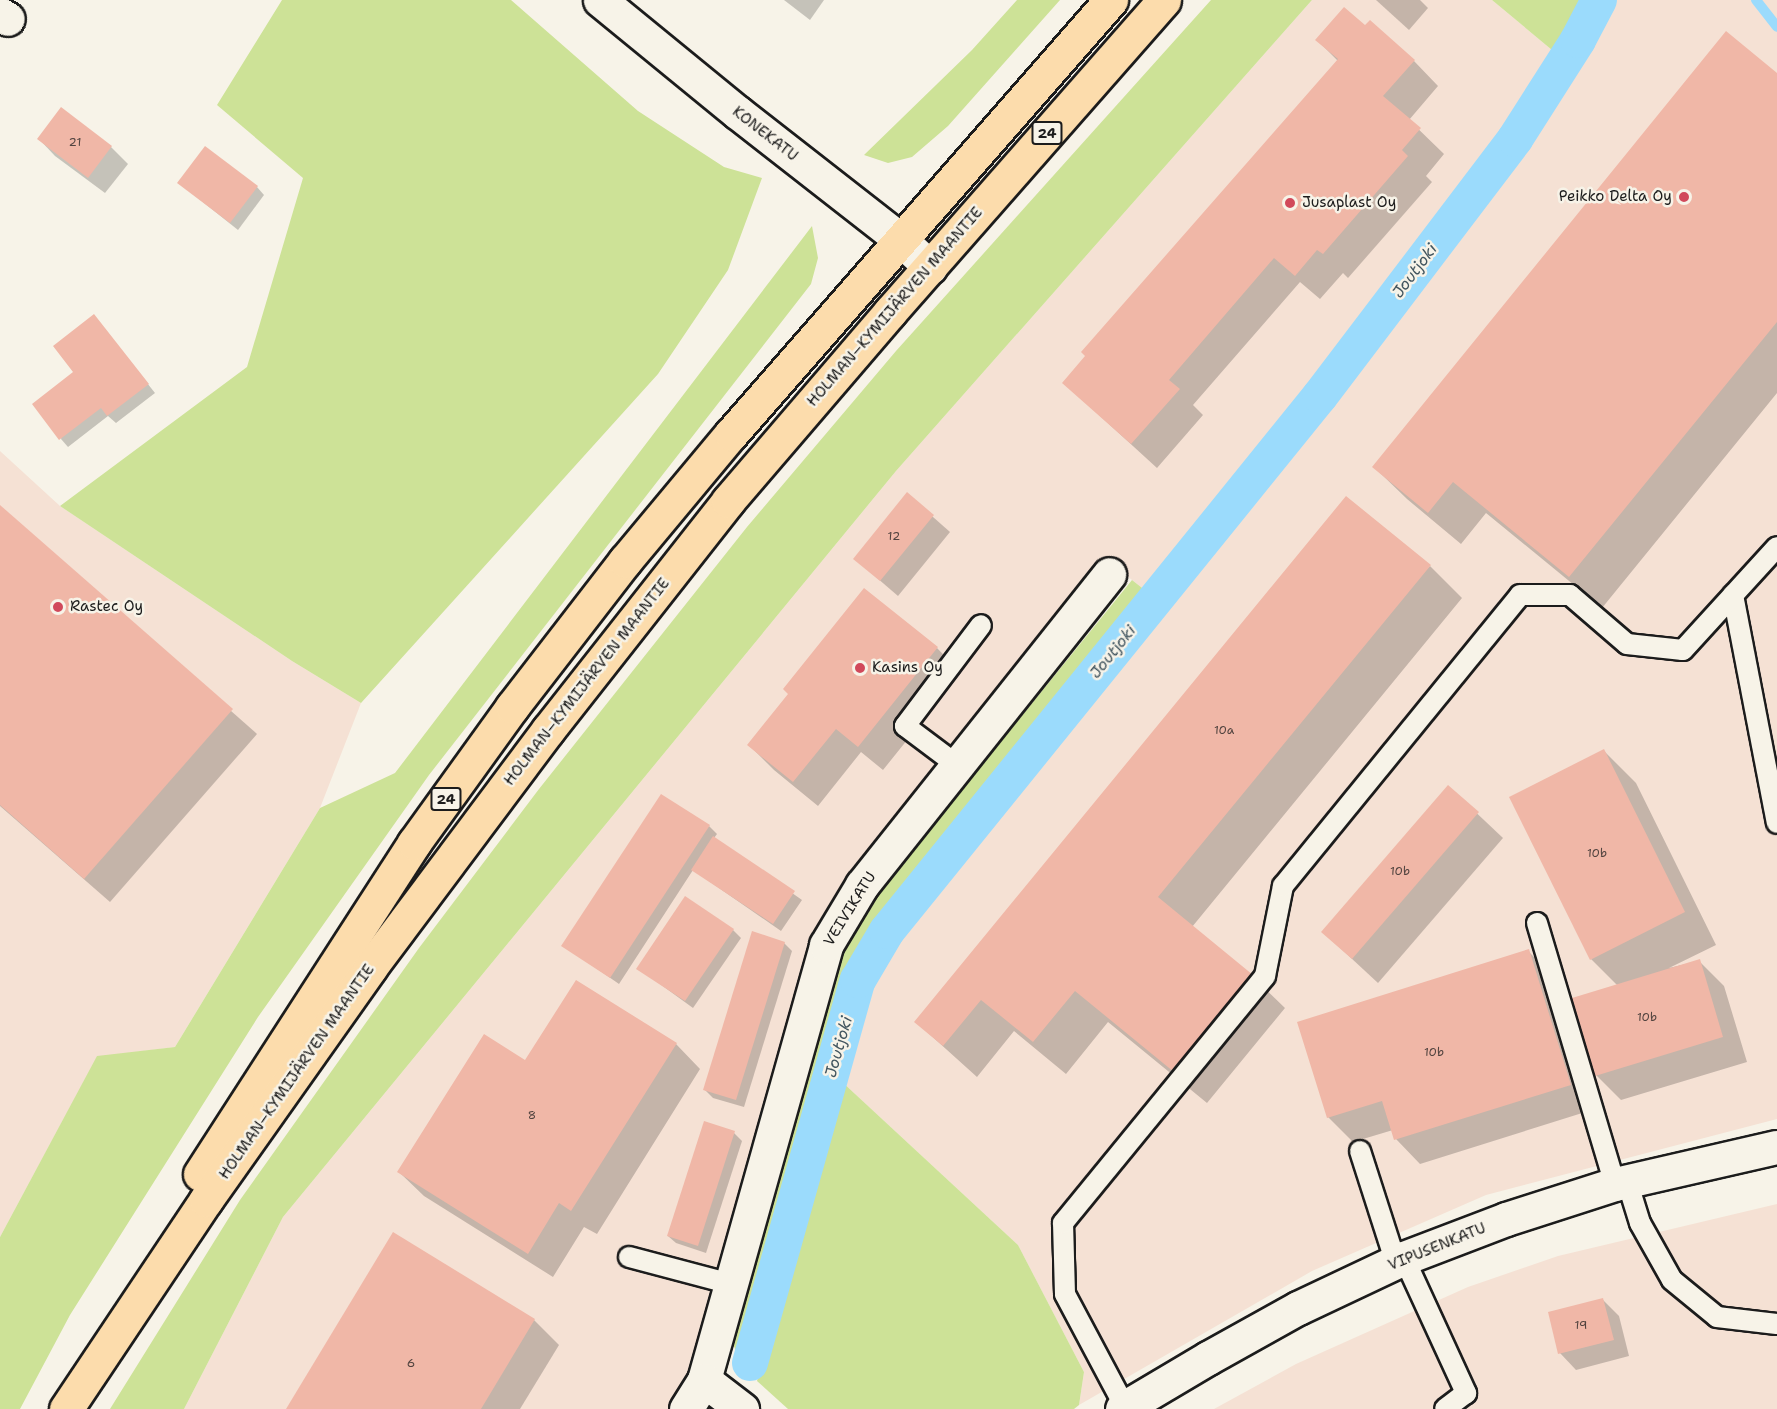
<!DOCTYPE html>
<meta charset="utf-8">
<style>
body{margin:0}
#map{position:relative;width:1777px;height:1409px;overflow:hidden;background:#f7f3e8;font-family:"Shantell Sans",sans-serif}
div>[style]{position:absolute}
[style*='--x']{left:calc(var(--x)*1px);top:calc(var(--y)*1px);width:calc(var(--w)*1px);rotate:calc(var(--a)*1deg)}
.built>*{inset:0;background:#f5e1d4}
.green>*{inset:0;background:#cde297}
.shadow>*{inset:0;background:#0003}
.stream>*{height:10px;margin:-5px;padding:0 5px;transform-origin:5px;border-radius:5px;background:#9bdbfc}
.canal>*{height:36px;margin:-18px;padding:0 18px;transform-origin:18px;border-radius:18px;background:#9bdbfc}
.building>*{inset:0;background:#f0b7a7}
.roads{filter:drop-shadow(2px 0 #1c1c1c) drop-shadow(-2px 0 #1c1c1c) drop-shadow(0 2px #1c1c1c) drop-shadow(0 -2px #1c1c1c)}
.lane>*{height:20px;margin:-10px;padding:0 10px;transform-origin:10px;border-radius:10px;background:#f7f3e8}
.street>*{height:33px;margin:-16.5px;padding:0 16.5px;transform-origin:16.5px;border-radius:16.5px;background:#f7f3e8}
.secondary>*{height:33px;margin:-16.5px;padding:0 16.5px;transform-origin:16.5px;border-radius:16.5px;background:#f7f3e8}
.highway>*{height:33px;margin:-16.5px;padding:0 16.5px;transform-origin:16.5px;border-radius:16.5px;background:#fcdcac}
.dots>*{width:16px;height:16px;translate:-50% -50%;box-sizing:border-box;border:3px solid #f7f3e8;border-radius:50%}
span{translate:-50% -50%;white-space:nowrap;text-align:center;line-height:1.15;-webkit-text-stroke:5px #f7f3e8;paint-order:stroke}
.number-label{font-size:12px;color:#51433f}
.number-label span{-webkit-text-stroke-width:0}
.shield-label span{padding:2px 4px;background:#f7f3e8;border:2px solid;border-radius:4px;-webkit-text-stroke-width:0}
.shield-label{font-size:14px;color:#1c1c1c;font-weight:700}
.street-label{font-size:15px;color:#1c1c1c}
.poi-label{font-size:15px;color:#1c1c1c}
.right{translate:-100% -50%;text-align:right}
.left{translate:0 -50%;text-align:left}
.water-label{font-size:16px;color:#42555f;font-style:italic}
</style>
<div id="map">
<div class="built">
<div style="clip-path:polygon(1312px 0,1492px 0,1558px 55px,1509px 133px,1316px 387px,1146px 591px,1103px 557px,851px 875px,690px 1375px,668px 1409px,184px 1409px,283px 1217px,896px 471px)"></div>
<div style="clip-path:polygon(1614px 0,1777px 0,1777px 1119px,1486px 1195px,1312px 1271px,1079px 1405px,1084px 1372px,1018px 1245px,840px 1080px,865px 985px,896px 933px,1532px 139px,1582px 61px)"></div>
<div style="clip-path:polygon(0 451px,60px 506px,292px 661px,361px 703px,320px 808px,175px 1047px,97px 1057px,0 1237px)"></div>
<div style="clip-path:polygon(1777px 1204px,1777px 1409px,1214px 1409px,1296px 1364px,1468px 1287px,1558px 1256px)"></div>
</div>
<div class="green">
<div style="clip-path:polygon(282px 0,511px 0,638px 111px,724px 167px,762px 178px,728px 270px,658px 374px,361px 703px,292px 661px,60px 506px,247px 367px,303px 178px,217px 105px)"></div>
<div style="clip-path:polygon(1017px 0,1060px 0,948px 126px,912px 157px,888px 163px,864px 155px,972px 50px)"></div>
<div style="clip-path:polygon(1211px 0,1312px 0,896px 471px,283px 1217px,184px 1409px,110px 1409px,240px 1200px,419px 948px,539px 789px,747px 527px,896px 351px)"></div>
<div style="clip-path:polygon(1492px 0,1588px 0,1558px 55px)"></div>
<div style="clip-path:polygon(812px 226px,818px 258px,811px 284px,429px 775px,258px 1017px,70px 1315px,20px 1409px,0 1409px,0 1237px,97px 1056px,175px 1047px,320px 808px,395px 773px)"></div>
<div style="clip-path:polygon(1132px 580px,1146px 591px,884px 923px,852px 979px,743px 1371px,730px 1335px,832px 979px,857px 926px,883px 887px)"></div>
<div style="clip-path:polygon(840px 1080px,1018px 1245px,1084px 1372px,1079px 1405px,1074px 1409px,788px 1409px,757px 1381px)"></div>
</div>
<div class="shadow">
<div style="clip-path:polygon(784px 0,824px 0,810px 20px)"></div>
<div style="clip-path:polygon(1376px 0,1420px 0,1428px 8px,1409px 30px)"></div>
<div style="clip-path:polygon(1365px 27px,1414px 61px,1438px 86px,1409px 120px,1444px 154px,1426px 176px,1432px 182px,1348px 278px,1343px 273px,1320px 299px,1300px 282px,1193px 405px,1203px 415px,1157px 468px,1064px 383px,1338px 61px,1317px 40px)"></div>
<div style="clip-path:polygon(1777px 74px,1777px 393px,1602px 608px,1486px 513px,1461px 544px,1407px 499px,1374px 467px)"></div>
<div style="clip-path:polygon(62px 109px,111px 147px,128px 164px,105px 193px,55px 156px,39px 139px)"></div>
<div style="clip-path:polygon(179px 183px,257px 187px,264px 195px,238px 230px)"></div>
<div style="clip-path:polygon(94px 316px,155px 393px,116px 423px,108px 416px,68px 447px,61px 439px,75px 373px)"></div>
<div style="clip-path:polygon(907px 494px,950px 532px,898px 596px,855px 559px)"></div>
<div style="clip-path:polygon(0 507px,257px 734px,110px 902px,0 806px)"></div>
<div style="clip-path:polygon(1430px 566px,1462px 598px,1192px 927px,1252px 976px,1285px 1008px,1207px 1103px,1108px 1022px,1066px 1074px,1014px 1031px,977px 1077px,916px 1022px)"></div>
<div style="clip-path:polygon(937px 648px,961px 673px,883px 770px,861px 752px,818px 806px,774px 770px,749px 745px)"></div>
<div style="clip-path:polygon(1604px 751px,1636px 783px,1716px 945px,1669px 968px,1699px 961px,1724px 986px,1747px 1062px,1621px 1100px,1596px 1075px,1618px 986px,1591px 959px)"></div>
<div style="clip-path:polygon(1449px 787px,1503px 838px,1378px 983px,1323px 932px)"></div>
<div style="clip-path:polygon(709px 826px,717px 834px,714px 838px,802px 900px,781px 931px,693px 870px,619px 984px,563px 945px)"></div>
<div style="clip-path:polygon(733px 930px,741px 938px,693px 1008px,638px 968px)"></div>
<div style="clip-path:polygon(784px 943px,792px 951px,744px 1107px,713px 1098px,705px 1090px)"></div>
<div style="clip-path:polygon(1528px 951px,1553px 976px,1595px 1109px,1420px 1164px,1396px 1139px,1393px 1130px,1353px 1142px,1328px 1117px)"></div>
<div style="clip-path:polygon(676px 1044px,700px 1069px,597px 1234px,584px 1227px,553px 1277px,424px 1196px,399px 1172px,526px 1062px)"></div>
<div style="clip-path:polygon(734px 1133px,742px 1141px,706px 1253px,676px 1243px,668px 1236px)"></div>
<div style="clip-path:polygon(1602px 1299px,1619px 1316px,1629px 1356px,1576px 1370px,1560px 1353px)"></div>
<div style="clip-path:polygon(534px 1320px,559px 1345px,520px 1409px,288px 1409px)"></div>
</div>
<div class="stream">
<div style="--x:1756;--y:0;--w:34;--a:52"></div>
</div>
<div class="canal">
<div style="--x:750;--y:1363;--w:398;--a:-74.3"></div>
<div style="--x:858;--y:980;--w:57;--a:-59.4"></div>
<div style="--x:887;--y:931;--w:688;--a:-51.02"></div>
<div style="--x:1320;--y:396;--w:323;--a:-52.8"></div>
<div style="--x:1515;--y:139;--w:117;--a:-57.5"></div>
<div style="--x:1578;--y:40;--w:45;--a:-62.3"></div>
</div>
<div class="building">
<div style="clip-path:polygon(1344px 7px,1365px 25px,1370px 20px,1415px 60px,1383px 96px,1421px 128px,1402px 150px,1408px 156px,1323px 254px,1317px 250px,1295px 276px,1274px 258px,1169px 380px,1180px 389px,1131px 444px,1062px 383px,1085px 356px,1081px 352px,1338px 59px,1315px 40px)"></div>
<div style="clip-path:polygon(1726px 31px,1777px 73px,1777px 322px,1569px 577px,1453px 482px,1428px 513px,1372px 467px)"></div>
<div style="clip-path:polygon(61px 107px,112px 146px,88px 178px,37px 139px)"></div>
<div style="clip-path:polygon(205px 146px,258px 186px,230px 223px,177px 183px)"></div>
<div style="clip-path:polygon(94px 314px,149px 384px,107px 416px,101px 408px,59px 440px,32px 404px,73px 372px,53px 346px)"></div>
<div style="clip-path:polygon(907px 492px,934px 515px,880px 581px,853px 559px)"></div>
<div style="clip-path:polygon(1346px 496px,1431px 565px,1158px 897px,1253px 975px,1174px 1072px,1075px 991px,1033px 1042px,981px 1000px,943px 1046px,914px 1022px)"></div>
<div style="clip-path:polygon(0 505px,233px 709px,84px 879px,0 805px)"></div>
<div style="clip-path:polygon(864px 588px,938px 647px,858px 747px,836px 729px,793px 782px,747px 745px,788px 694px,783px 689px)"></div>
<div style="clip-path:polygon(1604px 749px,1685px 912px,1590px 960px,1509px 797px)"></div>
<div style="clip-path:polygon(1448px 785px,1479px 812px,1352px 959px,1321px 932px)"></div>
<div style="clip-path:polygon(661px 794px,710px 825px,610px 978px,561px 946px)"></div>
<div style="clip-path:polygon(713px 836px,795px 891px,773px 924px,691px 870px)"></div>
<div style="clip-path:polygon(685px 896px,734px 929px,685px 1001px,636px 969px)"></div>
<div style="clip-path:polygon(752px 931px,785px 942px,736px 1100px,703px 1090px)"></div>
<div style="clip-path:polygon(1529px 949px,1571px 1085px,1394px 1140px,1382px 1101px,1327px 1118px,1297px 1022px)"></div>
<div style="clip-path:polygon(1700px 959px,1723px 1037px,1595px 1076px,1572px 998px)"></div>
<div style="clip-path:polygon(576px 980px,677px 1043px,571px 1211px,559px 1203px,528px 1254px,397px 1172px,484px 1034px,525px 1060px)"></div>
<div style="clip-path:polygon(704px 1121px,735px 1131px,698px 1246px,667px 1236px)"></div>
<div style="clip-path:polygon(393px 1232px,535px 1319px,481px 1409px,286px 1409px)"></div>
<div style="clip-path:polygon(1603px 1298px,1614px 1340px,1558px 1354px,1548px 1312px)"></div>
</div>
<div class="roads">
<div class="lane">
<div style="--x:1733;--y:595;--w:232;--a:79.1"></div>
<div style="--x:957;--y:765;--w:65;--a:-143.1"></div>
<div style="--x:905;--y:726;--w:126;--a:-53"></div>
<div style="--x:1537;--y:923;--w:272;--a:73.4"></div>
<div style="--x:1360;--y:1151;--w:118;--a:72.2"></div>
<div style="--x:1627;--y:1181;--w:44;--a:72.8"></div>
<div style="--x:1640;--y:1223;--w:65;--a:60.7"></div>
<div style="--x:1672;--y:1280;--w:58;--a:39.4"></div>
<div style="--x:1717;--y:1317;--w:60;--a:6.7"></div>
<div style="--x:629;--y:1257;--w:106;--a:14.8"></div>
<div style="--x:1404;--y:1258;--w:149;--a:65.3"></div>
<div style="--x:1466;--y:1393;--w:26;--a:143"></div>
<div style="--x:1125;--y:1407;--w:128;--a:-118"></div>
<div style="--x:1065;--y:1294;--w:71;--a:-91.6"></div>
<div style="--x:1063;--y:1223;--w:319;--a:-50.7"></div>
<div style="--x:1265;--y:976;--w:92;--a:-78.7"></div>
<div style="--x:1283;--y:886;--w:375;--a:-50.8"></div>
<div style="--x:1520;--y:595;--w:50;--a:0"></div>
<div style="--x:1570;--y:595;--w:75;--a:40.7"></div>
<div style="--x:1627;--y:644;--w:56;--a:6.1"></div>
<div style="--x:1683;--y:650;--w:139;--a:-47.6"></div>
</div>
<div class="street">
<div style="--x:0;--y:14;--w:9;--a:32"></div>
<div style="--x:704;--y:1380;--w:452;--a:-74.3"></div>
<div style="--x:826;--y:945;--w:70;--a:-59"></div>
<div style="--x:862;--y:885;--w:397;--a:-51.5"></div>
<div style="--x:686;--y:1409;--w:34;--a:-58"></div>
<div style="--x:704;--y:1380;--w:48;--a:37.3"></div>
</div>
<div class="secondary">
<div style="--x:600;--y:0;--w:177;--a:39.3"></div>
<div style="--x:737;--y:112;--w:208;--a:38"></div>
<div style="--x:901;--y:240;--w:40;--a:43"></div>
<div style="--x:1122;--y:1409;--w:100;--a:-30.7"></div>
<div style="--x:1208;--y:1358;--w:103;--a:-29.1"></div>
<div style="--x:1298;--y:1308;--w:117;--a:-25.3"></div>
<div style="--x:1404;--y:1258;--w:109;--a:-20.9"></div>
<div style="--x:1506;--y:1219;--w:114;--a:-17.8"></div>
<div style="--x:1615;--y:1184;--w:166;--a:-12.9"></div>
</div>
<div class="highway">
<div style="--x:200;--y:1174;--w:394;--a:-57.1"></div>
<div style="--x:414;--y:843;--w:168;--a:-54.2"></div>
<div style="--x:512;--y:707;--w:185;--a:-52.3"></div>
<div style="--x:625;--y:561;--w:165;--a:-50.2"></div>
<div style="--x:731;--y:434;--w:577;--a:-48.8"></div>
<div style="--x:66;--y:1409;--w:252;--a:-56.2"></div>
<div style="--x:206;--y:1200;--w:284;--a:-54.7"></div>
<div style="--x:370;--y:968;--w:297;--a:-53.2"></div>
<div style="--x:548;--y:730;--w:291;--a:-51.8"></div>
<div style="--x:728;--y:501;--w:249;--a:-49.4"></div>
<div style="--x:890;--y:312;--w:415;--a:-48.7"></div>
</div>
</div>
<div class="dots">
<div style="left:1684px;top:197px;background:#d1495b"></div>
<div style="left:1290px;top:203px;background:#d1495b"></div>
<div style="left:58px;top:607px;background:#d1495b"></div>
<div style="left:860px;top:668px;background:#d1495b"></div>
</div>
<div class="number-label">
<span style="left:75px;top:143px">21</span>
<span style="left:894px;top:537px">12</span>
<span style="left:1224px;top:731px">10a</span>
<span style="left:1597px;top:854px">10b</span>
<span style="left:1400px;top:872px">10b</span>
<span style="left:1647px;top:1018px">10b</span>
<span style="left:1434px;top:1053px">10b</span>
<span style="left:532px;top:1116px">8</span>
<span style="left:1581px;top:1326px">19</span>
<span style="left:411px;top:1364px">6</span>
</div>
<div class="shield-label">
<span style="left:1047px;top:133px">24</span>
<span style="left:446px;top:799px">24</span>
</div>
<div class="street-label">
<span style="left:765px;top:134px;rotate:38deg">KONEKATU</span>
<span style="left:895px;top:307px;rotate:-49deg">HOLMAN–KYMIJÄRVEN MAANTIE</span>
<span style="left:587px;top:682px;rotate:-52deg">HOLMAN–KYMIJÄRVEN MAANTIE</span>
<span style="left:850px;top:909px;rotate:-58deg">VEIVIKATU</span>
<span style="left:297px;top:1072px;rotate:-55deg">HOLMAN–KYMIJÄRVEN MAANTIE</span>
<span style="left:1437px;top:1247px;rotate:-22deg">VIPUSENKATU</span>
</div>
<div class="poi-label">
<span class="right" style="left:1672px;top:197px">Peikko Delta Oy</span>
<span class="left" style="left:1302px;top:203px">Jusaplast Oy</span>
<span class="left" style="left:70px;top:607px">Rastec Oy</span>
<span class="left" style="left:872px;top:668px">Kasins Oy</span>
</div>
<div class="water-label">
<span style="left:1415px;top:271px;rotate:-53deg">Joutjoki</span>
<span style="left:1113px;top:652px;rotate:-51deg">Joutjoki</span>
<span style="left:839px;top:1047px;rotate:-74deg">Joutjoki</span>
</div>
</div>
